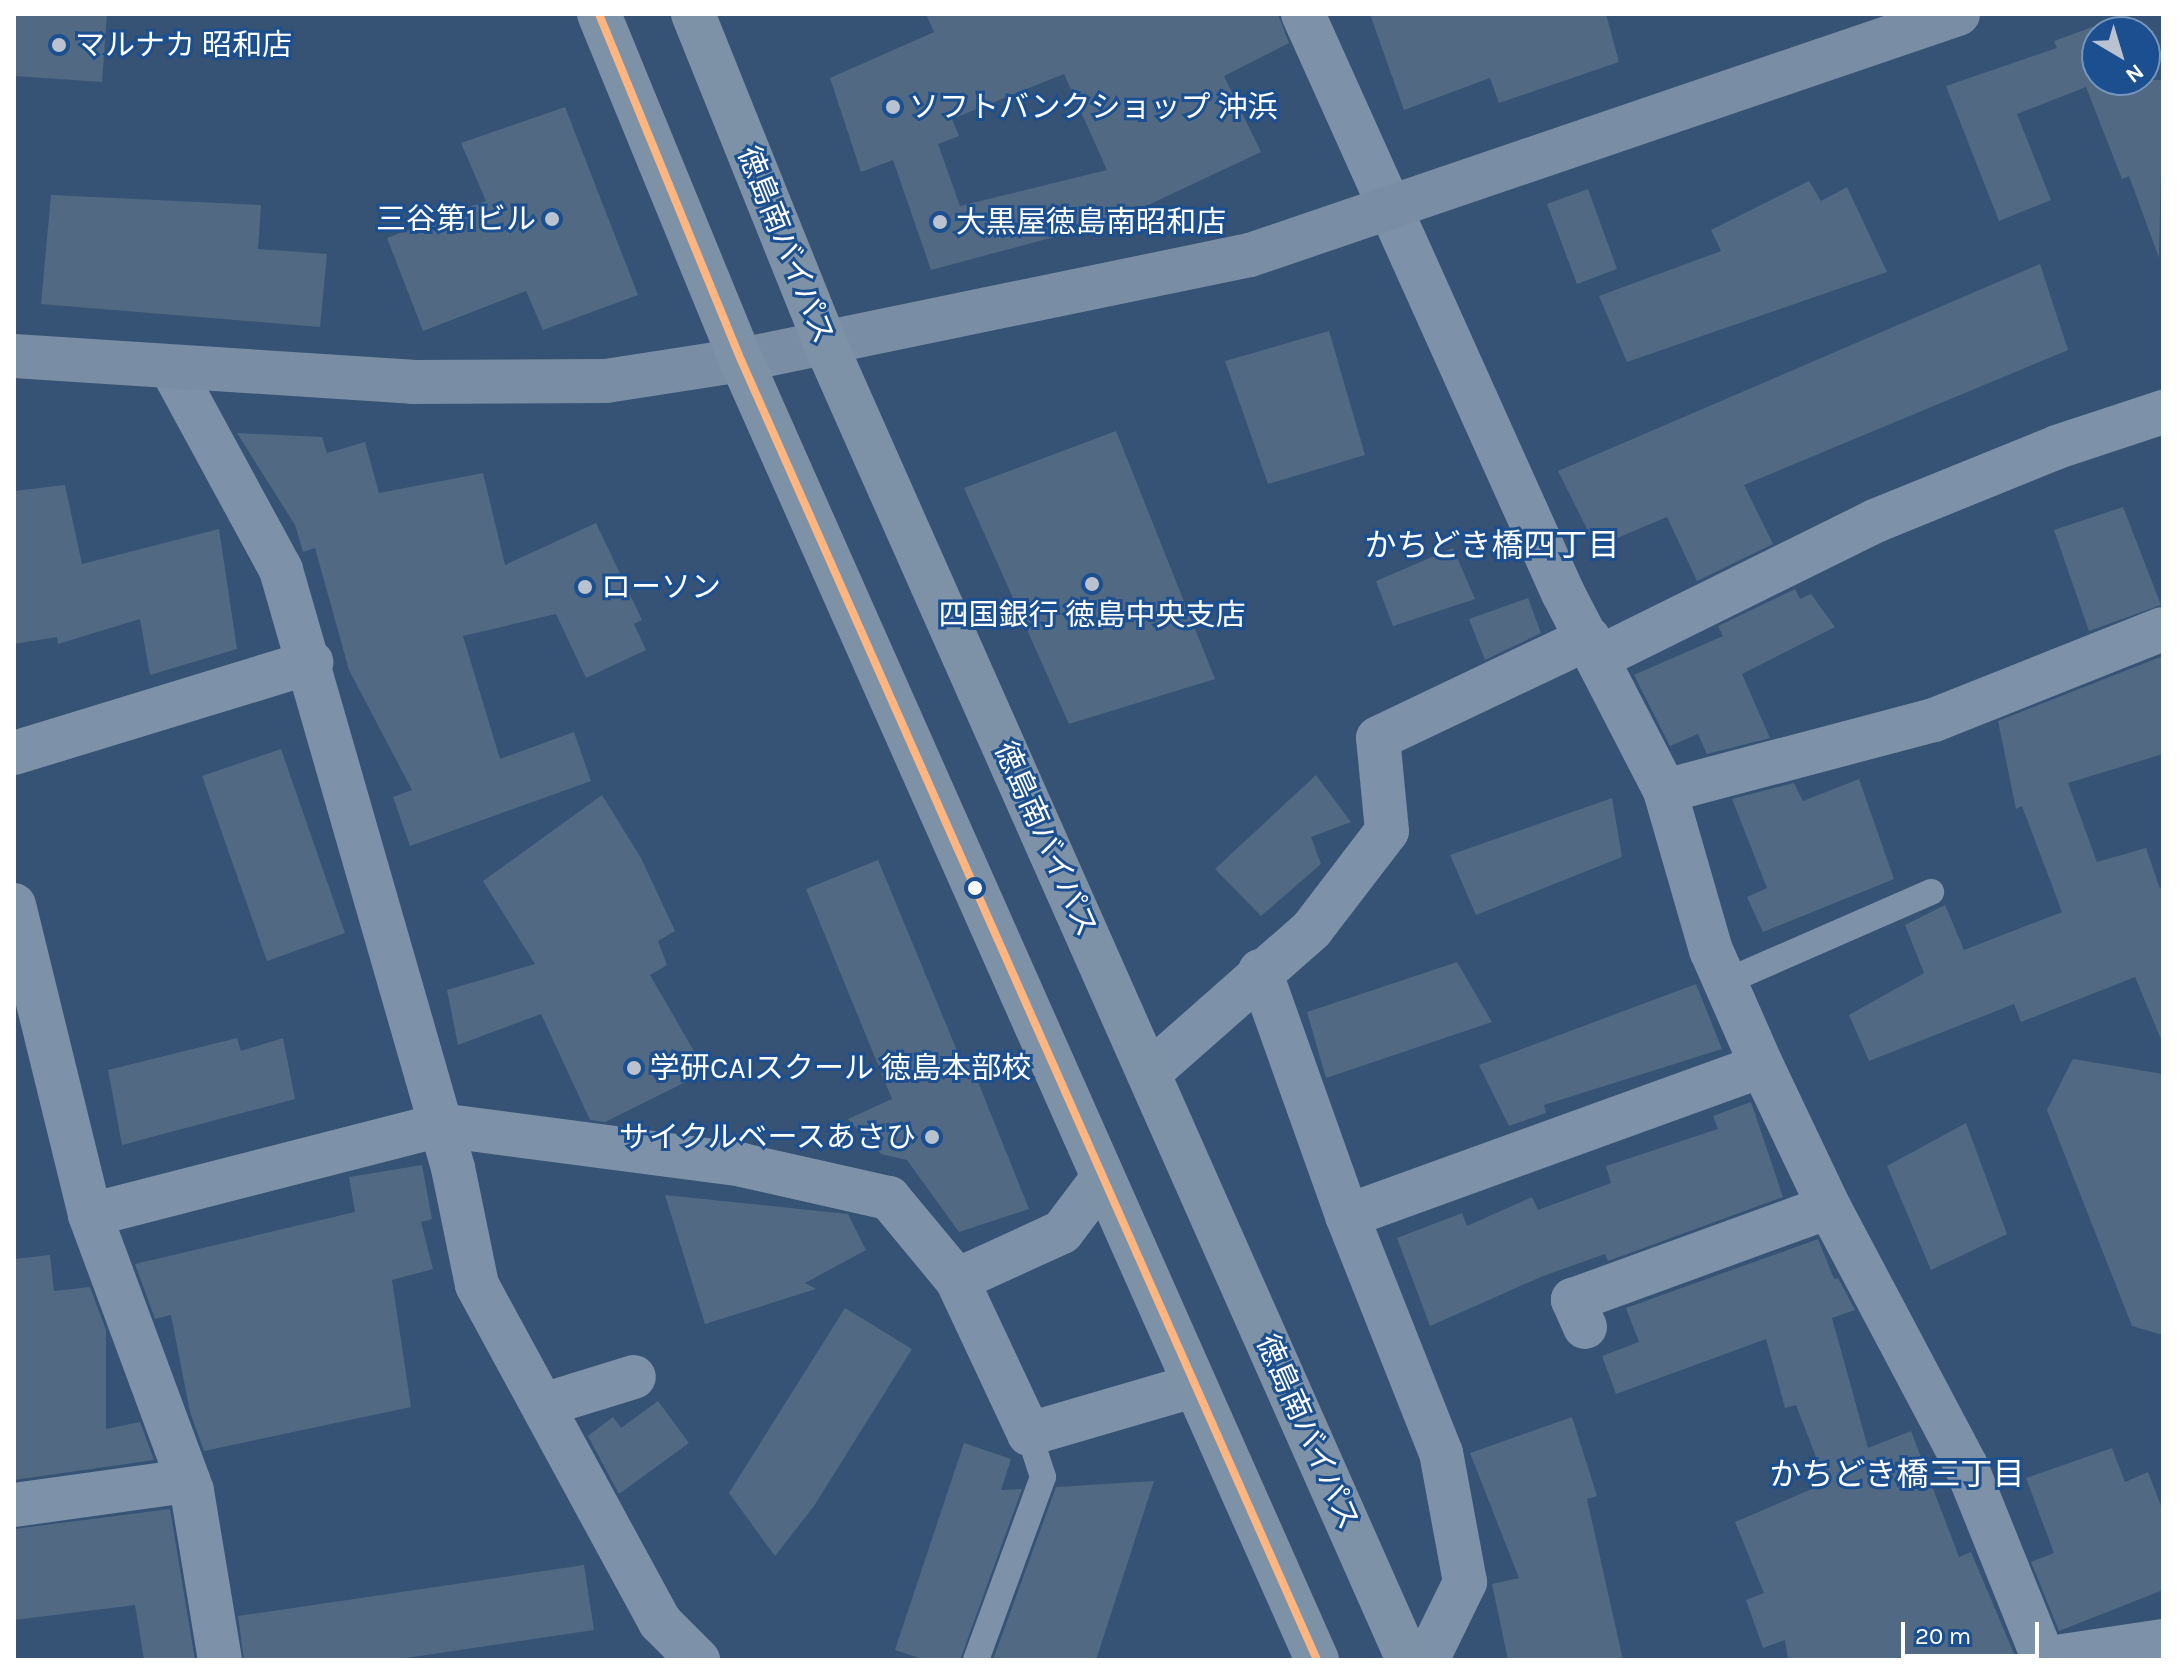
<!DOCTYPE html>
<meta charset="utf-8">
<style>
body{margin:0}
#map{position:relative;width:2177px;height:1674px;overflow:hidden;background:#365274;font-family:Karla,"Noto Sans JP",sans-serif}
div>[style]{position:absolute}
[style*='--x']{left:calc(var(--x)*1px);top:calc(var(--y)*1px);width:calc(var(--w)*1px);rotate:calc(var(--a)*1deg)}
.building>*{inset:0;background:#526984}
.lane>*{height:26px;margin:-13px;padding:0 13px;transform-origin:13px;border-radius:13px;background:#7d92a8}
.street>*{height:44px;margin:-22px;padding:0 22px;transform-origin:22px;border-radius:22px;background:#7d92a8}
.secondary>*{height:44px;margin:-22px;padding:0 22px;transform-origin:22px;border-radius:22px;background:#798da4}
.highway>*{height:44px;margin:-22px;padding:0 22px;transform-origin:22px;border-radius:22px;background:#7e92a7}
.bus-1>*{height:8px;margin:-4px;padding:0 4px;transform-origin:4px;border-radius:4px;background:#ffb580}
.dots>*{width:22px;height:22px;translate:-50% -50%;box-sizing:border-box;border:4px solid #1b4f8f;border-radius:50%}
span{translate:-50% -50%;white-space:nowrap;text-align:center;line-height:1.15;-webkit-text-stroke:6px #1b4f8f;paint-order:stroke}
.poi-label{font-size:30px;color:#fff}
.left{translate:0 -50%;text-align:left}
.right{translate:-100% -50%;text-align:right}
.street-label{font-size:30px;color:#fff}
.neighbourhood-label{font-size:32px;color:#fff}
.frame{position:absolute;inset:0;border:16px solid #fff;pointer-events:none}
.north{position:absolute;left:2081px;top:16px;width:80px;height:80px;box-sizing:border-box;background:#1b4f8f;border:2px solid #7695bc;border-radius:50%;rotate:142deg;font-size:22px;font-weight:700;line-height:32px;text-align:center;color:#fff}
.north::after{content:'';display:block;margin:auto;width:28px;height:36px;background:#b9c2ce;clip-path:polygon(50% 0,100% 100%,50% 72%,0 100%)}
.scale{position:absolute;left:1901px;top:1622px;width:138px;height:36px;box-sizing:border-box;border:4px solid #fff;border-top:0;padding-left:10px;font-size:24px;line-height:28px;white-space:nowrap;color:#fff;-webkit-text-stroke:6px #1b4f8f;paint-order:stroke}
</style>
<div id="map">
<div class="building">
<div style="clip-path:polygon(14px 14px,107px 14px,102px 82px,14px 76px)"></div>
<div style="clip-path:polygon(evenodd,926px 14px,1278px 14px,1289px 43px,1224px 76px,1261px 152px,1114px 221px,931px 270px,893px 160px,861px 172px,830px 78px,934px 32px,926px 14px,1064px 74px,1107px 170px,960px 206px,938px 144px,959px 136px,952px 119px,1064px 74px)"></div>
<div style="clip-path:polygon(1370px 14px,1606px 14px,1619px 62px,1499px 103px,1490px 78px,1404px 110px)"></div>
<div style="clip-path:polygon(2128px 14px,2134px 32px,2097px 32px,2097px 80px,2145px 80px,2145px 60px,2153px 80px,2163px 80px,2159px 258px,2129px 176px,2122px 179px,2086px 87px,2017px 114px,2051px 200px,1999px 221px,1946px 86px,2057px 48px,2054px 41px)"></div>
<div style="clip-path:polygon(565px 107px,638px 295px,543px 330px,526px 291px,423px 331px,387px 238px,486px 201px,461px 143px)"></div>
<div style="clip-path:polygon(1809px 181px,1821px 201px,1847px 187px,1887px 272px,1627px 362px,1599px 296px,1721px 251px,1711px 230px)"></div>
<div style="clip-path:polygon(1588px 189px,1617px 269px,1577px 284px,1547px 204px)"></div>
<div style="clip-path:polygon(51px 195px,261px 205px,258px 249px,327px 254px,320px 327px,41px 304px)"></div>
<div style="clip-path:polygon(2040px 264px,2068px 350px,1744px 485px,1773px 544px,1697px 581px,1667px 517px,1596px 547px,1558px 471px)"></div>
<div style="clip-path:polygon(1329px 331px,1365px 455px,1268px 484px,1225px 361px)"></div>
<div style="clip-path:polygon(1116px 431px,1215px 679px,1069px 724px,964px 488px)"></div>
<div style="clip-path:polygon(237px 433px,322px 437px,327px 453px,365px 442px,379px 493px,483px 473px,505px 565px,596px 523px,642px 620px,634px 624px,646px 650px,586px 678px,556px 614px,463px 636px,500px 759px,574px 732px,591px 781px,410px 846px,393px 797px,412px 790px,349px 670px,315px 548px,303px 552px,295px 525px)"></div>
<div style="clip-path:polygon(65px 485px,82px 564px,219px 529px,237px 649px,150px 675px,140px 619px,58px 644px,57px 637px,14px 644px,14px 491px)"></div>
<div style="clip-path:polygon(2123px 507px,2161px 605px,2089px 631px,2054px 530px)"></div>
<div style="clip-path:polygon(1453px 548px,1475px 599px,1393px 626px,1376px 581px)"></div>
<div style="clip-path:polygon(1795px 589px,1800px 599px,1811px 594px,1835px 627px,1742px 674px,1770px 738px,1707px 754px,1698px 734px,1670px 746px,1634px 675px,1723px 636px,1718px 626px)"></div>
<div style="clip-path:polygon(1528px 598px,1541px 633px,1485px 660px,1469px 619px)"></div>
<div style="clip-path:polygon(2163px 656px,2163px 754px,2068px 783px,2097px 862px,2146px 848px,2160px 889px,2163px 883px,2163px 1044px,2135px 977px,2021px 1022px,2014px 1004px,1869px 1061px,1849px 1015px,1924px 973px,1905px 925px,1945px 905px,1964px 950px,2062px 912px,2022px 806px,2016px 809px,1998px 721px)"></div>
<div style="clip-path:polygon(281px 749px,345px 933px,267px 961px,202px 776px)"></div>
<div style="clip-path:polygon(1316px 775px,1351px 822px,1311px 837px,1321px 864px,1261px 916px,1215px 869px)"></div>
<div style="clip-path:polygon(1859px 779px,1894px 879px,1763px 932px,1747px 897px,1767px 888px,1732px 799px,1794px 783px,1803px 801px)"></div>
<div style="clip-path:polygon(602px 795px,641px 858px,675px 931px,658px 941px,667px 965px,650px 975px,706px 1072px,605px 1122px,590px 1120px,541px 1014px,458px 1045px,447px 990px,535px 964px,483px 881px)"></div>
<div style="clip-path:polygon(1612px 798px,1622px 857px,1476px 915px,1450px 855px)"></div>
<div style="clip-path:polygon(878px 860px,963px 1065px,970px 1062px,1029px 1209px,959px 1232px,907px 1160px,881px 1154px,848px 1119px,892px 1099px,806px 889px)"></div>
<div style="clip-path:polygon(1457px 962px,1492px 1022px,1326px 1078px,1307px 1012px)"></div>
<div style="clip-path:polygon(1696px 984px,1722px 1049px,1544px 1105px,1546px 1113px,1509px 1126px,1479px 1065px)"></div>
<div style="clip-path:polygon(237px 1038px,241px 1051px,283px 1038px,295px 1099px,122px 1145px,108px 1070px)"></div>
<div style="clip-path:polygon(2073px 1059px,2163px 1074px,2163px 1335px,2132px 1326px,2047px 1110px)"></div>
<div style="clip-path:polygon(1751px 1102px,1783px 1197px,1608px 1261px,1605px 1254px,1543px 1276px,1430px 1326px,1397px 1238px,1462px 1213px,1467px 1226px,1532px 1197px,1538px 1210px,1611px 1183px,1606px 1166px,1718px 1129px,1713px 1116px)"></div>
<div style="clip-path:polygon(1966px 1123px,2007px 1234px,1931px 1270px,1887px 1166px)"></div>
<div style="clip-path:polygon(422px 1165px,432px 1219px,421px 1222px,433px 1269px,392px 1280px,411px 1407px,204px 1451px,190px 1412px,171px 1315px,155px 1319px,135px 1264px,355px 1212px,349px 1177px)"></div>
<div style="clip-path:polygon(665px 1195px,848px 1214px,866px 1250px,805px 1283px,816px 1289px,705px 1324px)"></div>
<div style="clip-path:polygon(1818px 1239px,1834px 1279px,1838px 1278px,1855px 1310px,1832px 1318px,1868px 1448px,1911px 1431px,1959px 1557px,1971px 1552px,2015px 1656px,1788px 1660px,1785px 1640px,1763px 1648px,1746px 1600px,1764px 1593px,1735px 1522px,1826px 1483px,1796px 1405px,1785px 1408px,1766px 1339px,1616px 1394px,1602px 1356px,1639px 1342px,1626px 1308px)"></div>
<div style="clip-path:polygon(50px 1255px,54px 1291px,90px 1287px,106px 1330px,106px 1429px,140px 1422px,154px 1460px,14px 1480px,14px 1259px)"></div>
<div style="clip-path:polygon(845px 1308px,912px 1349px,814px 1506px,775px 1556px,729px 1493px)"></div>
<div style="clip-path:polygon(658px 1401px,689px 1443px,619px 1494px,588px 1436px,613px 1417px,621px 1428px)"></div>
<div style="clip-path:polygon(1572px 1417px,1597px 1496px,1587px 1499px,1623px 1660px,1508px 1660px,1492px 1584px,1519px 1578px,1470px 1453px)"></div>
<div style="clip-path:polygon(964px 1443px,1011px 1459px,1001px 1490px,1022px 1489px,960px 1660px,925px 1660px,895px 1650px)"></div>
<div style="clip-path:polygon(2112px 1448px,2125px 1482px,2148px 1472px,2163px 1511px,2163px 1590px,2059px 1631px,2031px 1562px,2054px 1553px,2026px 1478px)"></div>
<div style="clip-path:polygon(1154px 1481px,1096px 1660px,993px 1660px,1056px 1487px)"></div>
<div style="clip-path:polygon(170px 1509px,195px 1660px,144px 1660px,135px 1605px,14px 1620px,14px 1529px)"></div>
<div style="clip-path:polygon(584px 1565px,594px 1630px,393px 1660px,244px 1660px,238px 1616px)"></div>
</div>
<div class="lane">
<div style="--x:1725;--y:982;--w:225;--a:-23.6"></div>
<div style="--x:976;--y:1660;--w:195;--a:-69.9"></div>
<div style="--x:1043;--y:1477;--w:45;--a:-108"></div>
</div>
<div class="street">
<div style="--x:1303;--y:14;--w:635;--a:65.82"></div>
<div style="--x:1563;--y:593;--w:223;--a:62.7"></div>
<div style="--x:1665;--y:791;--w:166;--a:73.9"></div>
<div style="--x:1711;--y:950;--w:127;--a:66.3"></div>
<div style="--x:1762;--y:1066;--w:156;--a:64.6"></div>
<div style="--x:1829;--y:1207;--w:293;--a:62.1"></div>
<div style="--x:1966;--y:1466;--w:209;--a:68.1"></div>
<div style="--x:172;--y:369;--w:229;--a:61.5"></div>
<div style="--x:281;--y:570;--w:622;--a:73.95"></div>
<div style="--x:453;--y:1168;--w:119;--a:78.4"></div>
<div style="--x:477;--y:1285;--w:383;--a:61.5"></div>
<div style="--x:660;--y:1622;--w:54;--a:45"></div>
<div style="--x:1600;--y:657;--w:307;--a:-26.3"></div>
<div style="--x:1875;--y:521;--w:196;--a:-22.1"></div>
<div style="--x:2057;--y:447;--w:112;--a:-18.3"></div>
<div style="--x:14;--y:753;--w:311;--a:-17"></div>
<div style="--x:1665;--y:791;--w:278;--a:-14.8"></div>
<div style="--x:1934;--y:720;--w:246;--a:-21.7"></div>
<div style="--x:14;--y:905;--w:319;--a:76.2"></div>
<div style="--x:90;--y:1215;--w:361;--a:-14.4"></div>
<div style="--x:440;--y:1125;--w:305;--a:7.5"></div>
<div style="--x:742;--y:1165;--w:151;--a:12.7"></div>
<div style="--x:889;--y:1198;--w:107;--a:50.3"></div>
<div style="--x:957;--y:1280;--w:115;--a:-24.6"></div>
<div style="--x:1062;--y:1232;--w:66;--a:-53"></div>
<div style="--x:1260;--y:971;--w:260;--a:70.4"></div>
<div style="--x:1150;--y:1072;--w:216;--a:-41.4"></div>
<div style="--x:1312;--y:929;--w:123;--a:-52.6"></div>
<div style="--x:1387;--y:831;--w:93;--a:-95.5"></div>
<div style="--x:1378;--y:738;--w:233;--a:-25.4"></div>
<div style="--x:90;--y:1215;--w:294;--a:69.7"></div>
<div style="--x:192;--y:1491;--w:171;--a:80.6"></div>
<div style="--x:957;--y:1280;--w:170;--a:64.9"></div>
<div style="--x:1029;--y:1434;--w:171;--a:-16.3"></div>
<div style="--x:1585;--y:1327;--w:30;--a:-114"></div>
<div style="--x:1573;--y:1300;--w:272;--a:-20"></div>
<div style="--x:543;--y:1405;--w:95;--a:-17.1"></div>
<div style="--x:14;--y:1505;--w:176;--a:-7.9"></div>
<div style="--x:2043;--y:1659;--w:121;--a:-8.5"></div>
<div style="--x:1427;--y:1660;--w:87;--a:-64"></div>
<div style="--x:1465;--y:1582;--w:131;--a:-100.5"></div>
<div style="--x:1441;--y:1453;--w:255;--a:-111.6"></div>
<div style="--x:1347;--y:1216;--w:441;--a:-19.9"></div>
</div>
<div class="secondary">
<div style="--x:14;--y:356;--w:399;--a:3.7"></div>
<div style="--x:412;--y:382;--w:194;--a:-0.3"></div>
<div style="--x:606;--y:381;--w:137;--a:-8.8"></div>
<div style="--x:741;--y:360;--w:520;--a:-11.66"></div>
<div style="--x:1250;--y:255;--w:748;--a:-18.8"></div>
</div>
<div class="highway">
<div style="--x:599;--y:14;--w:374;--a:67.7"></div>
<div style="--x:741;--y:360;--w:1422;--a:66.1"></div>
<div style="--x:693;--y:14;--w:354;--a:68.1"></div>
<div style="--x:825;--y:343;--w:1440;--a:66.12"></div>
</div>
<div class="bus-1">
<div style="--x:599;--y:14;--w:374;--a:67.7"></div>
<div style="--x:741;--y:360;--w:1422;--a:66.1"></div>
</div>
<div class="dots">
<div style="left:59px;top:45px;background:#b9c2ce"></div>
<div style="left:893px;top:107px;background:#b9c2ce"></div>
<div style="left:552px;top:219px;background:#b9c2ce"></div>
<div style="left:940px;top:222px;background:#b9c2ce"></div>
<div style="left:1092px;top:584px;background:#b9c2ce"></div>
<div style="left:585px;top:587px;background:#b9c2ce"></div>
<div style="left:975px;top:888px;background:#fff"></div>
<div style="left:634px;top:1068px;background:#b9c2ce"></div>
<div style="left:932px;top:1137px;background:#b9c2ce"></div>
</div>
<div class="poi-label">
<span class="left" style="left:75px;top:45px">マルナカ 昭和店</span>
<span class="left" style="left:909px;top:107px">ソフトバンクショップ 沖浜</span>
<span class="right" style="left:536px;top:219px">三谷第1ビル</span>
<span class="left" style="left:956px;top:222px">大黒屋徳島南昭和店</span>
<span class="left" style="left:601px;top:587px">ローソン</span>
<span style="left:1092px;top:615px">四国銀行 徳島中央支店</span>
<span class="left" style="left:650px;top:1068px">学研CAIスクール 徳島本部校</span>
<span class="right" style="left:916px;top:1137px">サイクルベースあさひ</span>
</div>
<div class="street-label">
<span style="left:786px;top:245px;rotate:68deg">徳島南バイパス</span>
<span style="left:1046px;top:839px;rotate:66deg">徳島南バイパス</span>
<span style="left:1308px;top:1432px;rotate:66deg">徳島南バイパス</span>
</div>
<div class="neighbourhood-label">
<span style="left:1492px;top:546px">かちどき橋四丁目</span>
<span style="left:1897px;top:1475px">かちどき橋三丁目</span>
</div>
<div class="frame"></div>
<div class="north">N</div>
<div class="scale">20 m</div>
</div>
